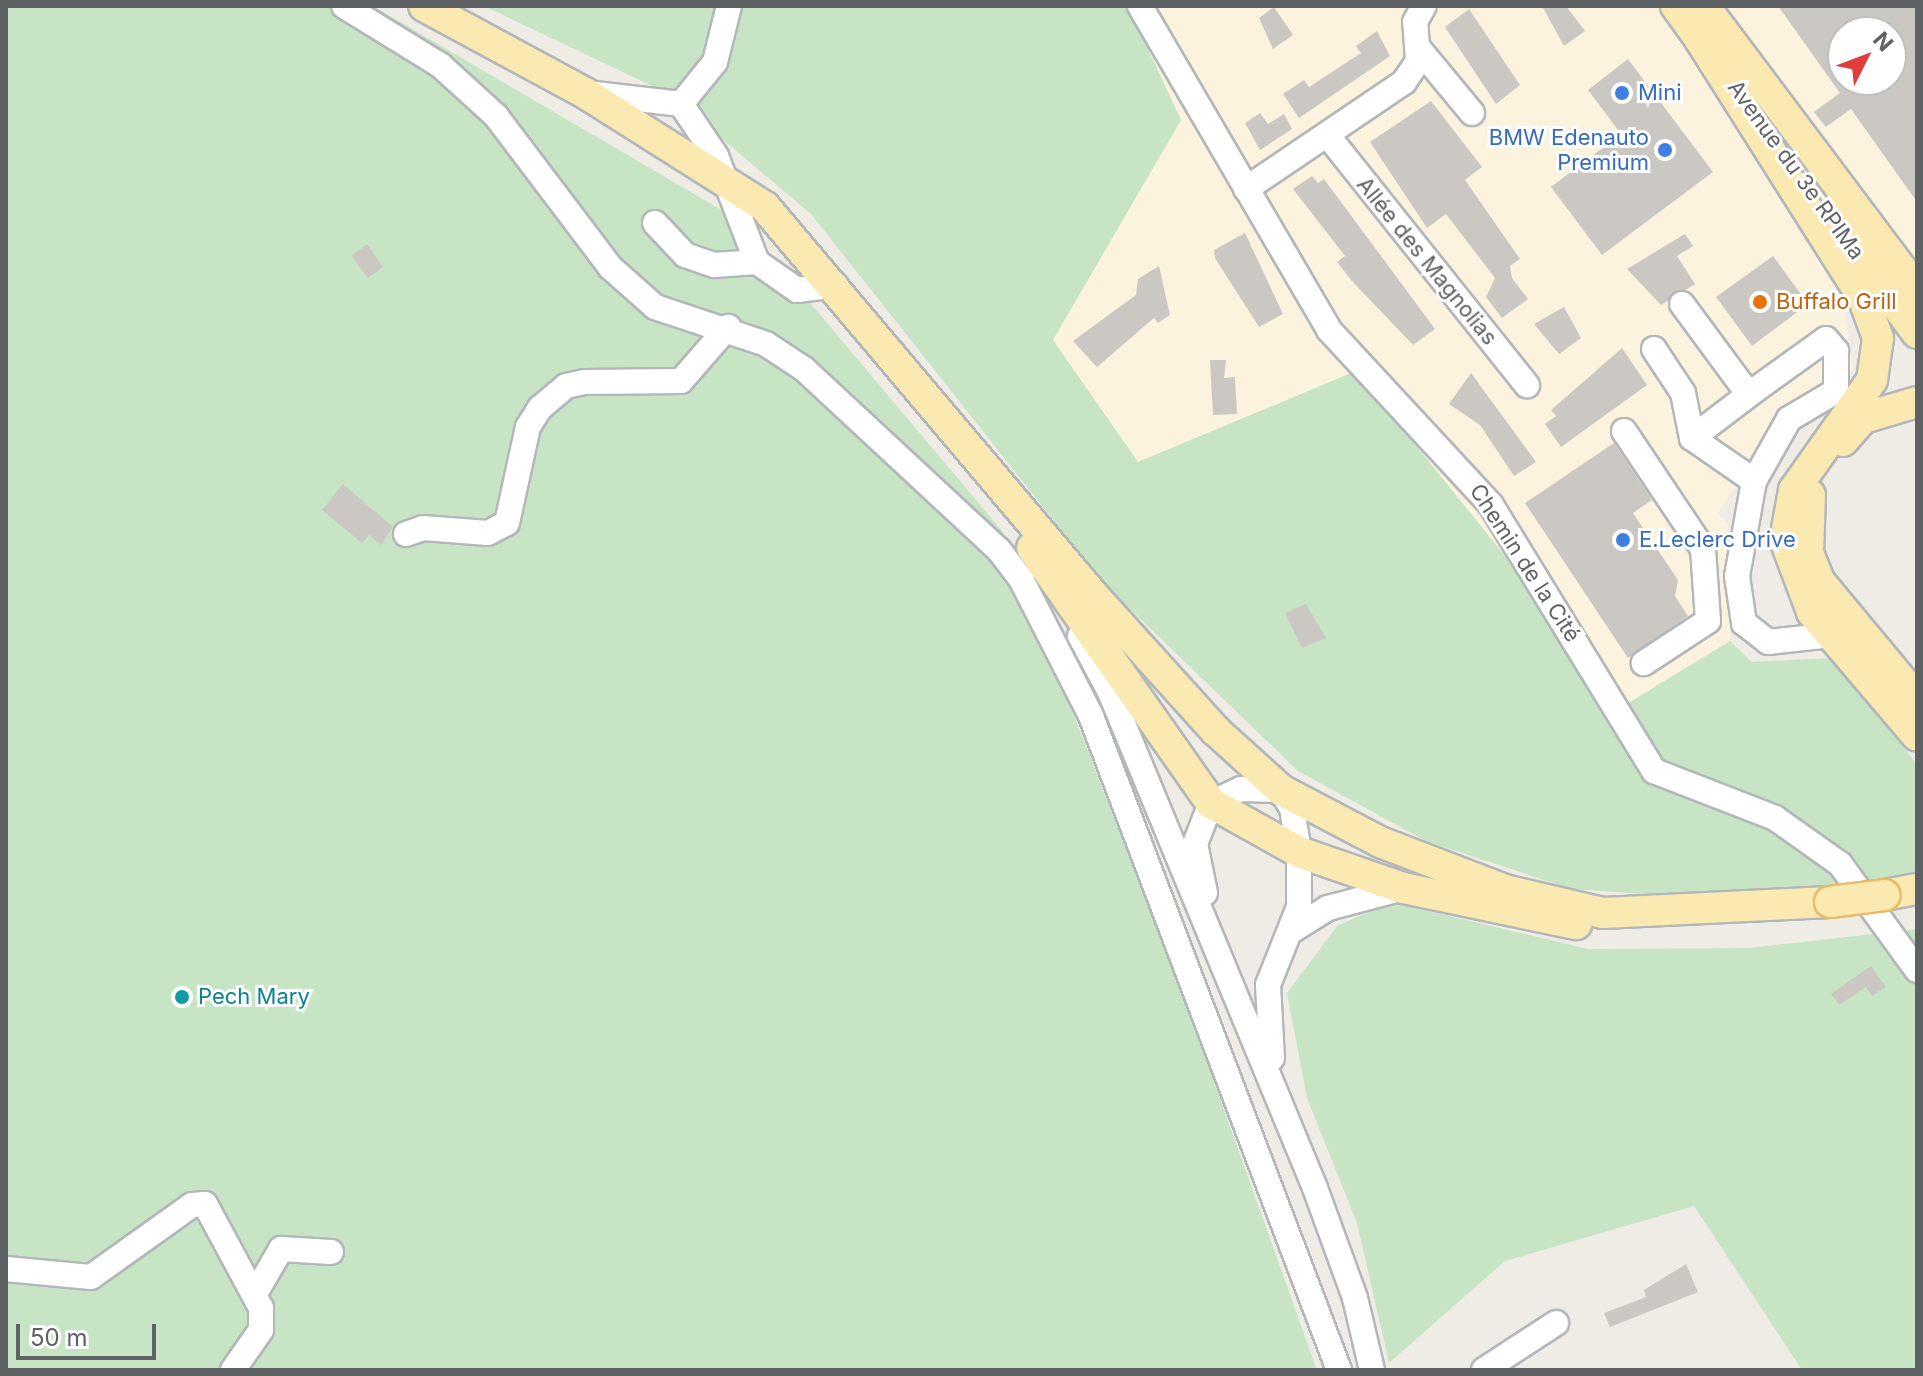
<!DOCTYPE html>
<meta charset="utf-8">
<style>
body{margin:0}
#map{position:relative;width:1923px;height:1376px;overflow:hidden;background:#efece6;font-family:Inter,sans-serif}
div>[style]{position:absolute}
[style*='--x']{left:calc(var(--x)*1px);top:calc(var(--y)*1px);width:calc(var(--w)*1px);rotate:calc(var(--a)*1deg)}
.commercial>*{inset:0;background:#fcf3de}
.green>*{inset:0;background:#c7e5c4}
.building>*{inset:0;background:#cbc7c2}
.roads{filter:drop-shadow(2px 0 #b3b7ba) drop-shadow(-2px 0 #b3b7ba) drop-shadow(0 2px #b3b7ba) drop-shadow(0 -2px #b3b7ba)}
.minor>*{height:24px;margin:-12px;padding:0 12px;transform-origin:12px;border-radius:12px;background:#fff}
.major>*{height:30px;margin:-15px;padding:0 15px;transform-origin:15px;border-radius:15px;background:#fae9b0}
.bridges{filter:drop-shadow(2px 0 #e9bb65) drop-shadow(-2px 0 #e9bb65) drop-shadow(0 2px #e9bb65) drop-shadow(0 -2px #e9bb65)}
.major-bridge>*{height:30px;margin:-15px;padding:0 15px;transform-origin:15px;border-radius:15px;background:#fae9b0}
.dots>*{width:22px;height:22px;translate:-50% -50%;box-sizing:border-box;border:4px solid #fff;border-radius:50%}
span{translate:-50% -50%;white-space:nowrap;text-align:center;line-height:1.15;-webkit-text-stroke:6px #fff;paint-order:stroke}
.shop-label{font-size:22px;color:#366cbe}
.left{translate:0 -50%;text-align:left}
.right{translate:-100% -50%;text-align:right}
.street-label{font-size:22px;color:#5e6265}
.food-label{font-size:22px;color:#c56008}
.culture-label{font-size:22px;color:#0d838f}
.frame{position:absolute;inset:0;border:8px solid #5e6265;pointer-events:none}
.north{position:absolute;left:1827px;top:16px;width:80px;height:80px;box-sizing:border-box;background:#fff;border:2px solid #bfc0c1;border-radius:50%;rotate:48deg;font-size:22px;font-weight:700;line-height:32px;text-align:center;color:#5e6265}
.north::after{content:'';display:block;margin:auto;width:28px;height:36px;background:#df3e3d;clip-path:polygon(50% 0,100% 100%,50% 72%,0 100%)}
.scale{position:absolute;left:16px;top:1324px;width:140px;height:36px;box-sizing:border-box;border:4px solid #5e6265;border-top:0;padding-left:10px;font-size:24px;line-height:28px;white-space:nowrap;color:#5e6265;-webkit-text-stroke:6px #fff;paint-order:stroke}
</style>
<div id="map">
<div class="commercial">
<div style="clip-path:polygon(evenodd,1128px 6px,1917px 6px,1917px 277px,1845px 313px,1853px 368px,1787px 406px,1718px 513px,1728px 525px,1730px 641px,1625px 706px,1356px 371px,1138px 462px,1052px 340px,1181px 120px,1128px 6px,1843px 32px,1891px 32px,1891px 80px,1843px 80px,1843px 32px)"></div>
</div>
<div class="green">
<div style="clip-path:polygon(6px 6px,373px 6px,742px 222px,1003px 532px,1188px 1009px,1317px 1370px,6px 1370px)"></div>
<div style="clip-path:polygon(484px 6px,1128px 6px,1181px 120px,1053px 340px,1138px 462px,1356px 371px,1625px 705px,1730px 641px,1752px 662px,1831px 658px,1917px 764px,1917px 881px,1735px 900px,1571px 889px,1426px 841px,1298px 771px,1103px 583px,811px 214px,669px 94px)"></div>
<div style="clip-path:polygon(1390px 902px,1588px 949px,1749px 948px,1917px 929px,1917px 1370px,1802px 1370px,1694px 1206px,1505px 1261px,1389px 1363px,1357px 1223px,1307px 1098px,1287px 993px,1337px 926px)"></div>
</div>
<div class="building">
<div style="clip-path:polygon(1542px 6px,1566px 6px,1585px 31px,1564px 46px)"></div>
<div style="clip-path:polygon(evenodd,1778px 6px,1917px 6px,1917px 202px,1851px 109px,1826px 127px,1814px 112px,1840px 93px,1778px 6px,1843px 32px,1891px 32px,1891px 80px,1843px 80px,1843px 32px)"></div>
<div style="clip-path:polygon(1274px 7px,1293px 35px,1273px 49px,1259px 18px)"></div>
<div style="clip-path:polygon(1469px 9px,1520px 85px,1496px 104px,1445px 27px)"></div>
<div style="clip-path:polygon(1377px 31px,1390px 56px,1299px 118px,1283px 94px,1304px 80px,1309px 87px,1361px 53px,1356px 46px)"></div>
<div style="clip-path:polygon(1628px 59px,1713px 172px,1602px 255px,1551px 187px,1621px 134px,1588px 90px)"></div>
<div style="clip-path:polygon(1431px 101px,1482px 167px,1465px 180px,1520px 259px,1510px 266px,1512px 278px,1528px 299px,1502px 318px,1486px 297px,1495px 278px,1446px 214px,1427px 228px,1370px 142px)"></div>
<div style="clip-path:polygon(1260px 113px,1268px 124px,1284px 114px,1292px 129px,1260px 150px,1245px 123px)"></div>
<div style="clip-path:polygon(1312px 176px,1318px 183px,1324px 179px,1435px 329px,1413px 345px,1351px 280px,1337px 262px,1345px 256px,1293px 189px)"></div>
<div style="clip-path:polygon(1245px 233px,1283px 314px,1259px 327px,1215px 258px,1214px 250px)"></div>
<div style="clip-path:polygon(1685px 234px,1693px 246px,1677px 256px,1695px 284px,1661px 305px,1627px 269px)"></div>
<div style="clip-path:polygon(367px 244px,383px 267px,368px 278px,351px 256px)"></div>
<div style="clip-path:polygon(1773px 256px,1808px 304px,1752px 346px,1716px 297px)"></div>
<div style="clip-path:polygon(1159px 266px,1170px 315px,1158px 323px,1154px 318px,1097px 367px,1073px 341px,1136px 295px,1138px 279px)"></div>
<div style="clip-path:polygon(1564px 307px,1581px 338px,1559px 354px,1534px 324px)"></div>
<div style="clip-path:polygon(1622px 348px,1647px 385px,1561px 447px,1545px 424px,1556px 416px,1551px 410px)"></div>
<div style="clip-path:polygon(1210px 360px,1226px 360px,1224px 378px,1235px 377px,1237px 414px,1213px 415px)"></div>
<div style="clip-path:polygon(1471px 373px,1536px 462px,1514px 476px,1480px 425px,1449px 404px)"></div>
<div style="clip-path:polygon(1614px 443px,1652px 500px,1633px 513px,1678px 580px,1675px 596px,1688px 616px,1628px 658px,1525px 503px)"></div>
<div style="clip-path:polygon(343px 484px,393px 527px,381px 545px,369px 535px,362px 543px,322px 510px)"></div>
<div style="clip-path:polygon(1306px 604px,1326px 638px,1302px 648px,1285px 613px)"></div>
<div style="clip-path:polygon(1871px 966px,1886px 987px,1872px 996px,1866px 987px,1839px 1005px,1831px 994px)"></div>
<div style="clip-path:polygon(1686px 1264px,1698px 1292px,1610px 1327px,1604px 1313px,1646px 1297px,1644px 1290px)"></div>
</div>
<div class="roads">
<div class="minor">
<div style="--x:344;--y:6;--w:113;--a:31.6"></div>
<div style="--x:440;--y:65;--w:76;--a:42.3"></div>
<div style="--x:496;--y:116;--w:189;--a:52.9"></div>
<div style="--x:610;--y:267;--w:60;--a:41.6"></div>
<div style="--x:655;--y:307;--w:117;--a:18.4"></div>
<div style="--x:766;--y:344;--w:45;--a:33.3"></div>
<div style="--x:804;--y:369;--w:266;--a:42.9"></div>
<div style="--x:999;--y:550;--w:39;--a:53"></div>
<div style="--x:1022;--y:581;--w:152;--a:62.9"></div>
<div style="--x:1091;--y:716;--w:699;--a:69.23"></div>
<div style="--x:1140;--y:6;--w:375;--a:59.7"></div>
<div style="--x:1329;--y:330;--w:238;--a:47.2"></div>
<div style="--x:1491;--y:505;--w:312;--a:58.5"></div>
<div style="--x:1654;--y:771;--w:130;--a:21.2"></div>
<div style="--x:1775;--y:818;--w:80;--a:35.3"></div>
<div style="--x:1840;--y:864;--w:131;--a:54"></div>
<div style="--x:1419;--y:49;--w:83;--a:50.4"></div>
<div style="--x:586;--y:93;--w:96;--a:6.6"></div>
<div style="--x:681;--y:104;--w:63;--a:56.1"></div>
<div style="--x:716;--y:156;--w:114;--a:68.9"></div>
<div style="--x:757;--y:262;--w:49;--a:35"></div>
<div style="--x:797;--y:290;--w:39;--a:-7"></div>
<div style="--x:681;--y:104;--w:54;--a:-51"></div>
<div style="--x:715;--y:62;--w:58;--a:-76"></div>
<div style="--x:1328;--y:136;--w:319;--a:51.4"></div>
<div style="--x:1246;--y:189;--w:191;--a:-34.1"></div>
<div style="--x:1404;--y:82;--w:25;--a:-56"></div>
<div style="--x:1418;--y:61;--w:39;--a:-94"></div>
<div style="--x:1415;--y:22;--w:18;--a:-61"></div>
<div style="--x:655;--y:223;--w:44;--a:46.8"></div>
<div style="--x:685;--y:255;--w:31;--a:19"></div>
<div style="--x:714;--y:265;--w:43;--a:-4"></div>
<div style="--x:1682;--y:304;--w:104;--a:53.6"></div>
<div style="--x:1744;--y:388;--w:11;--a:10"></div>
<div style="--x:1755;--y:390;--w:87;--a:-35.7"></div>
<div style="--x:1826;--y:339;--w:16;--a:50"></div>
<div style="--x:1836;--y:351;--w:40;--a:90"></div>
<div style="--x:1836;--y:391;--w:55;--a:149.2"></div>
<div style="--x:1789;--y:419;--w:71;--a:119.4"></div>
<div style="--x:1754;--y:481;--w:97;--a:100.1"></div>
<div style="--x:1737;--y:576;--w:48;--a:81.5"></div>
<div style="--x:1744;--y:623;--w:31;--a:38"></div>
<div style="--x:1768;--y:642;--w:63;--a:-6.3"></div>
<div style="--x:1831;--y:635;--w:13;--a:-77"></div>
<div style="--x:1654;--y:349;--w:53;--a:56.6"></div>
<div style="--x:1683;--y:393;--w:46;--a:78.7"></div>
<div style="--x:1692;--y:438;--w:75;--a:34.7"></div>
<div style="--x:1624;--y:431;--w:142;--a:56.2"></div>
<div style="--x:1703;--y:549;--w:72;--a:86"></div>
<div style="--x:1708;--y:621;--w:77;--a:146.7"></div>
<div style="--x:1692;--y:438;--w:79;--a:-37.3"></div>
<div style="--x:406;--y:534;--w:18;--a:-19"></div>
<div style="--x:423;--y:528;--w:65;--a:4.4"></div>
<div style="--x:488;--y:533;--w:21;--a:-28"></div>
<div style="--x:507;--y:523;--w:98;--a:-77.7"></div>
<div style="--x:528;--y:427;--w:22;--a:-58"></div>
<div style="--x:540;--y:408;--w:34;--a:-40"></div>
<div style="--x:566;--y:386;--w:19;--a:-12"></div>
<div style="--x:585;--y:382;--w:96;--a:-0.6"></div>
<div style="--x:681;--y:381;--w:72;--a:-49"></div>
<div style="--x:1080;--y:636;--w:64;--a:61.8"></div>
<div style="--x:1110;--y:692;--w:537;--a:67.54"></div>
<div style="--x:1315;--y:1188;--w:117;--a:70"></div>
<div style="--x:1355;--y:1298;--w:74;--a:76.7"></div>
<div style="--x:1205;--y:893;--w:50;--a:-101.5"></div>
<div style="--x:1195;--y:844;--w:44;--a:-68.7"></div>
<div style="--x:1211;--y:803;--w:33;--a:-25"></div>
<div style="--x:1241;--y:789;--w:40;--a:1.4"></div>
<div style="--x:1281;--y:790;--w:21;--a:59"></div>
<div style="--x:1292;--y:808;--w:45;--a:81"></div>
<div style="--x:1299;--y:852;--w:55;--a:90"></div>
<div style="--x:1299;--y:907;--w:84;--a:111.7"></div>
<div style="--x:1268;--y:985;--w:73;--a:86.9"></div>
<div style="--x:1291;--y:931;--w:44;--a:-31.9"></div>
<div style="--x:1328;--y:908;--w:78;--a:-14.9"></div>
<div style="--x:6;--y:1269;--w:85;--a:5.4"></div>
<div style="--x:91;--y:1277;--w:124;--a:-35.5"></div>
<div style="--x:192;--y:1205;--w:13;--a:-4"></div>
<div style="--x:205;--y:1204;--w:118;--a:61.7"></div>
<div style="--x:261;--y:1308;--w:22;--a:90"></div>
<div style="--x:261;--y:1330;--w:49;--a:125"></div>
<div style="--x:256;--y:1292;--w:50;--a:-59.8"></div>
<div style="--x:281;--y:1249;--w:50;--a:3.4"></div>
<div style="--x:1484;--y:1370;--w:86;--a:-33.1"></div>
</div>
<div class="major">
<div style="--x:424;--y:6;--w:183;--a:28.4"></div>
<div style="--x:585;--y:93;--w:213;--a:32.3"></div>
<div style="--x:765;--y:207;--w:508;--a:49.79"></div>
<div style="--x:1093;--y:595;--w:183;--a:47.9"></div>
<div style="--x:1216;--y:731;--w:88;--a:42.2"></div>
<div style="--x:1281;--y:790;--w:112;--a:27.7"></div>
<div style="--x:1380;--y:842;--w:134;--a:21"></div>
<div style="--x:1505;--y:890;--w:101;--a:13.2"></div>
<div style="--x:1603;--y:913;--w:227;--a:-2.8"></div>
<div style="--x:1676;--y:6;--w:58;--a:54.1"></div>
<div style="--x:1704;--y:6;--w:355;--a:53.1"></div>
<div style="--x:1699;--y:38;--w:307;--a:57.7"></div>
<div style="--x:1863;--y:297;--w:44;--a:69.9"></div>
<div style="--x:1878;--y:338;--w:42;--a:98.1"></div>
<div style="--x:1872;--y:380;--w:135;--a:125.3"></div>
<div style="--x:1794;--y:490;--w:51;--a:100.2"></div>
<div style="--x:1785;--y:540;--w:77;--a:69.4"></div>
<div style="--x:1812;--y:612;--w:162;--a:49.7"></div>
<div style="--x:1850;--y:243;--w:112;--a:53.3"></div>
<div style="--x:1843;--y:441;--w:30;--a:-49"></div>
<div style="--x:1863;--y:418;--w:56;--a:-16.5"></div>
<div style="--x:1810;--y:495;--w:58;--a:92"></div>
<div style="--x:1808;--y:553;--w:31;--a:68"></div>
<div style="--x:1820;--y:582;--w:152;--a:50.3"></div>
<div style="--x:1032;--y:548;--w:312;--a:54.9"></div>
<div style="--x:1211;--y:803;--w:101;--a:29.1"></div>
<div style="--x:1299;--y:852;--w:110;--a:19.1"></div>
<div style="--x:1403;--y:888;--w:177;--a:11.8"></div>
<div style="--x:1885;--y:895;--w:33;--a:-11"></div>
</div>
</div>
<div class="bridges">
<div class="major-bridge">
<div style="--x:1830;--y:902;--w:55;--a:-7.3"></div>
</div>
</div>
<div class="dots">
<div style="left:1622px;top:93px;background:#3f7fe0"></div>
<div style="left:1665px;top:150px;background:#3f7fe0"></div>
<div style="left:1760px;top:302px;background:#e8710a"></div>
<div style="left:1623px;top:540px;background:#3f7fe0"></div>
<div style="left:182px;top:997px;background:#0f9aa8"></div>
</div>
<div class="shop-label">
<span class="left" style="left:1638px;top:93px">Mini</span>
<span class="right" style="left:1649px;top:150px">BMW Edenauto<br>Premium</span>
<span class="left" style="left:1639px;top:540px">E.Leclerc Drive</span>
</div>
<div class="street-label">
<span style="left:1796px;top:170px;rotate:54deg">Avenue du 3e RPIMa</span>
<span style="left:1427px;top:261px;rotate:51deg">Allée des Magnolias</span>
<span style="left:1525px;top:563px;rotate:57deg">Chemin de la Cité</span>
</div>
<div class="food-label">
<span class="left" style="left:1776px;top:302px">Buffalo Grill</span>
</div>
<div class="culture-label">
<span class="left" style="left:198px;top:997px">Pech Mary</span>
</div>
<div class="frame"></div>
<div class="north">N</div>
<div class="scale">50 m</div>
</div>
